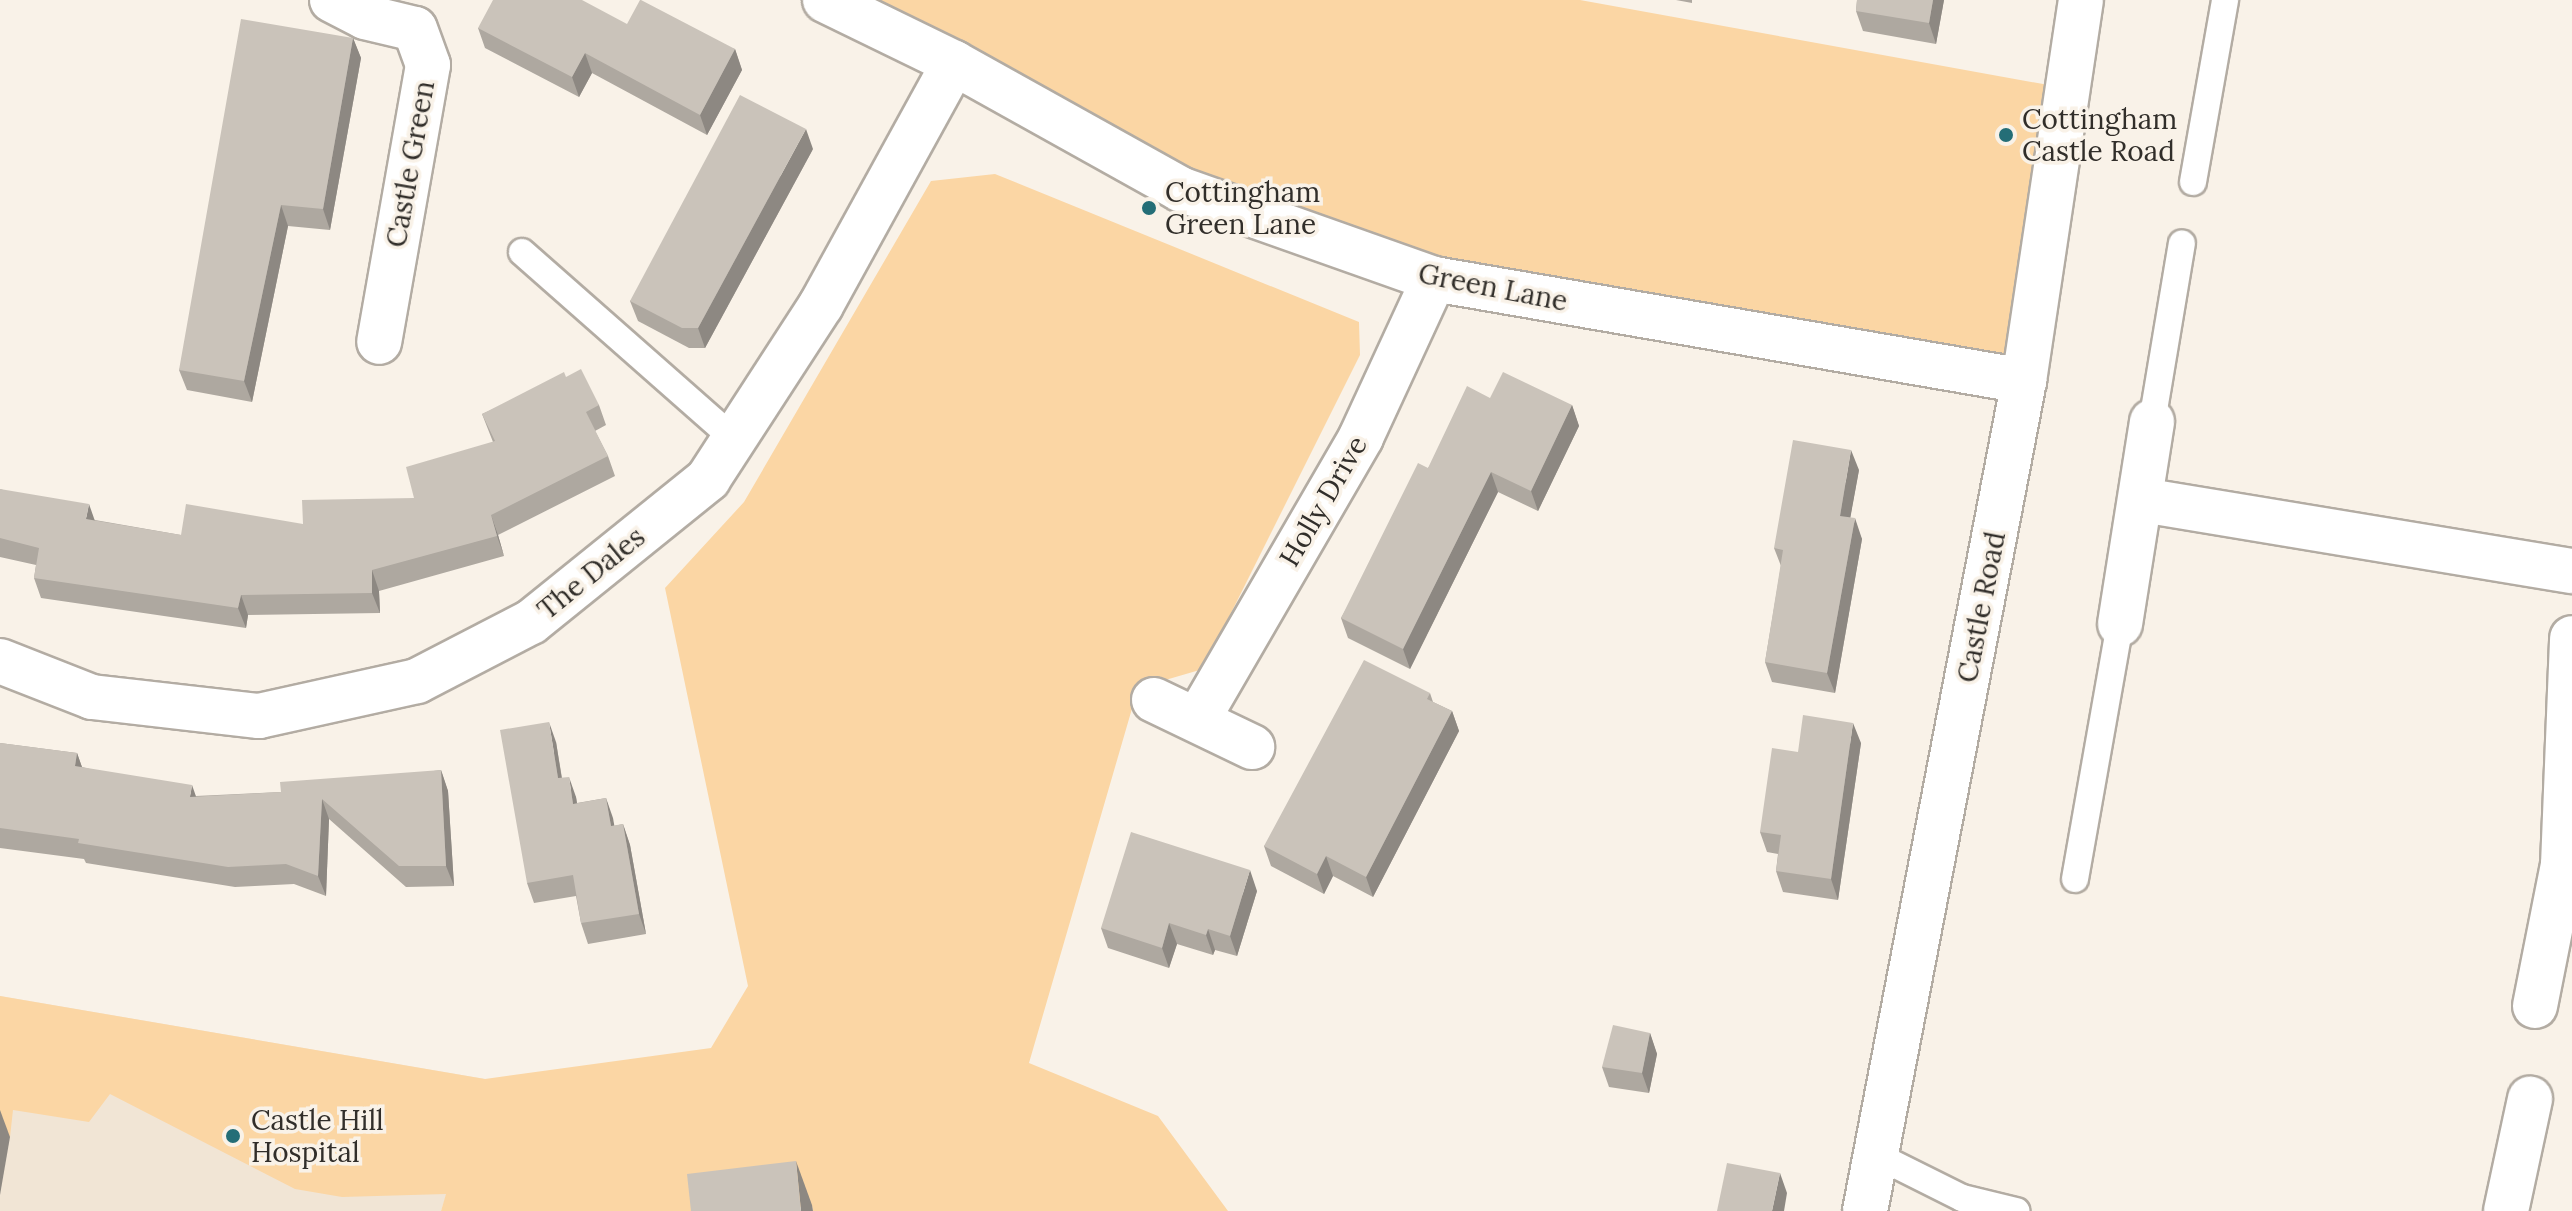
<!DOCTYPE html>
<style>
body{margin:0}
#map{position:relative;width:2572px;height:1211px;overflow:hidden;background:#f9f2e8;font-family:Lora,serif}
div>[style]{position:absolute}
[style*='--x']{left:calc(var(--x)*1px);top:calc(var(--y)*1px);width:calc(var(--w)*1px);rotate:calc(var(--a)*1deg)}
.built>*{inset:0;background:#f1e5d5}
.green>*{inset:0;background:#fbd6a4}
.roads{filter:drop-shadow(2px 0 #b3aca3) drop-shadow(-2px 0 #b3aca3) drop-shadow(0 2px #b3aca3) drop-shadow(0 -2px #b3aca3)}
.service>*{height:26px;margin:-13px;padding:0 13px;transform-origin:13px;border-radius:13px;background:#fff}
.minor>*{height:44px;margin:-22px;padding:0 22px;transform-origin:22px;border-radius:22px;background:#fff}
.tertiary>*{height:44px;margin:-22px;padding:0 22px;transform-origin:22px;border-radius:22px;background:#fff}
.wall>*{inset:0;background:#aea8a0}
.shaded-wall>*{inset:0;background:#8d8882}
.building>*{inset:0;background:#cac3ba}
.dots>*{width:22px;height:22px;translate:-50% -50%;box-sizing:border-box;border:4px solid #f9f2e8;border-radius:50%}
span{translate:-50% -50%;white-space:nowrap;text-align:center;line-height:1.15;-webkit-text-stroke:7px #f9f2e8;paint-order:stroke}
.poi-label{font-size:28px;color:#312e2a}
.left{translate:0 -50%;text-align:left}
.street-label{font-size:28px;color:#312e2a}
</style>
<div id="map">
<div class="built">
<div style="clip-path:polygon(0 996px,485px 1079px,441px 1211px,0 1211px)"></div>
</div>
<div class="green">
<div style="clip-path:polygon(825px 0,1580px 0,2065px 88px,2024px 381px,1434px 279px,1180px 189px)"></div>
<div style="clip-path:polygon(995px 174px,1359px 322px,1360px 355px,1203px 669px,1138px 688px,1029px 1063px,1158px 1116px,1228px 1211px,813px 1211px,812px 1206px,765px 1211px,441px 1211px,446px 1194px,342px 1197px,295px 1189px,110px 1094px,89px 1122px,13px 1110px,10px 1137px,0 1135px,0 996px,485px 1079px,711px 1048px,748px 986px,665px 588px,744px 502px,931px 181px)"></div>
</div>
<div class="roads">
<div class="service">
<div style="--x:2193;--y:182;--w:185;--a:-80"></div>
<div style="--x:522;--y:252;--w:283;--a:41.4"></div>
<div style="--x:2152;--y:422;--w:181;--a:-80.5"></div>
<div style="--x:2075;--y:879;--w:259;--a:-80"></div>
<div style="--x:1876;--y:1155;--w:96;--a:26.6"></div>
<div style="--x:1962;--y:1198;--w:56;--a:13.5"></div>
</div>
<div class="minor">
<div style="--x:332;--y:0;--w:37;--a:27"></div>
<div style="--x:365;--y:17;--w:51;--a:13.5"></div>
<div style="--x:415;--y:29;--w:38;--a:70"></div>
<div style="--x:428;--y:65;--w:281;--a:100"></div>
<div style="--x:825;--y:0;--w:144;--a:26"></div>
<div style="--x:954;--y:63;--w:259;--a:29.1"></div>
<div style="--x:1180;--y:189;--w:269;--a:19.5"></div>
<div style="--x:1434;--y:279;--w:599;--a:9.81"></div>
<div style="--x:2142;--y:500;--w:436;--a:9.4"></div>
<div style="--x:2120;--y:624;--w:205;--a:-81"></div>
<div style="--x:0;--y:661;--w:99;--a:21.4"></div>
<div style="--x:92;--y:697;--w:168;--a:6.5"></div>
<div style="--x:259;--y:716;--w:162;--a:-12.5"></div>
<div style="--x:417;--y:681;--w:128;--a:-27.4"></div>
<div style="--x:531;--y:622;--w:228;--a:-38.9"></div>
<div style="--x:708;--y:479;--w:207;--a:-57"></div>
<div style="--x:821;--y:305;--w:276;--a:-61.2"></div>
<div style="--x:1154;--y:700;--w:109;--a:25.6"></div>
<div style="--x:1199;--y:717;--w:323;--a:-59.9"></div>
<div style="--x:1361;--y:437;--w:174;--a:-65.2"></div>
<div style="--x:2535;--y:1006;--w:144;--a:-78.8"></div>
<div style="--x:2563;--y:865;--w:227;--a:-87.7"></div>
<div style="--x:2506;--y:1211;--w:115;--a:-77.9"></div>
</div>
<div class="tertiary">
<div style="--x:1865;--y:1211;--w:845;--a:-79.16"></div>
<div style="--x:2024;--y:381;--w:385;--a:-81.5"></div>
</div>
</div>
<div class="wall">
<div style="clip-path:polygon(1676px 0,1692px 0,1692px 3px)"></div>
<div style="clip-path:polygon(1857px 0,1944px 0,1936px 44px,1863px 31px,1856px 11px)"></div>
<div style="clip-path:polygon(627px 24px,735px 49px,742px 70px,707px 135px,592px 73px,579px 97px,485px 48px,478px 28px)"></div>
<div style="clip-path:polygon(353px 38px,361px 58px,330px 230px,288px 226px,252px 402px,187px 390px,179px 370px)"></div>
<div style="clip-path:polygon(813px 149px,705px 348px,689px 348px,638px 321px,630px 301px)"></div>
<div style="clip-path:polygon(566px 377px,599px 405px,606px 425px,595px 431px,608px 456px,615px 476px,498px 535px,504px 556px,379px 591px,380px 613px,248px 615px,246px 628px,41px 598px,34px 578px,36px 565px,0 557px,0 489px,95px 520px,181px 535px,303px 524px,414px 498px,493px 442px,482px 414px)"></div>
<div style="clip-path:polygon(1490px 398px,1572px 405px,1579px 426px,1538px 511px,1498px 492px,1410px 669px,1348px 638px,1341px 618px,1428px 468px)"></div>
<div style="clip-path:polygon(1859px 470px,1850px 518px,1862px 539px,1835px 693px,1772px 682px,1765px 662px,1781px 566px,1774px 548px)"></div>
<div style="clip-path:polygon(1430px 693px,1433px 702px,1452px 711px,1459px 731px,1373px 897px,1333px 876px,1324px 894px,1271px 866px,1264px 846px)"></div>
<div style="clip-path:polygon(556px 742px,562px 778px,576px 797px,577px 803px,606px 798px,614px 826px,623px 824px,630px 845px,646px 934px,588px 944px,581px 923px,576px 896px,534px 903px,527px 883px)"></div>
<div style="clip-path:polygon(0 743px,77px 753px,82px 767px,196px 796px,281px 792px,441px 770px,448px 791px,454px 886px,406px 887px,329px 819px,326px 896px,294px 884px,235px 887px,86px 863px,84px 859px,0 848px)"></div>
<div style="clip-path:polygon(1861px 743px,1838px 900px,1783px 892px,1776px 871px,1778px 854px,1767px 852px,1760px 832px,1798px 752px)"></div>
<div style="clip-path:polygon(1257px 891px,1237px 956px,1215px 950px,1213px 955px,1177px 944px,1169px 968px,1108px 948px,1101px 928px)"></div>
<div style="clip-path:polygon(1650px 1033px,1657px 1054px,1649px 1093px,1609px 1087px,1602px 1067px)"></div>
</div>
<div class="shaded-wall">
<div style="clip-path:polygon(1933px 0,1944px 0,1936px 44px,1929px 23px)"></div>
<div style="clip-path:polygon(353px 38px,361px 58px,330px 230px,323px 209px)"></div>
<div style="clip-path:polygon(735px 49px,742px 70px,707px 135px,700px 115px)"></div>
<div style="clip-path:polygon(585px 53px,592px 73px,579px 97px,572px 77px)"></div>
<div style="clip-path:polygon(806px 129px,813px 149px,705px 348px,698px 328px)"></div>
<div style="clip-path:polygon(281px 205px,288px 226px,252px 402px,244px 381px)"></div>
<div style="clip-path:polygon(1572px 405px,1579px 426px,1538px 511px,1531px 491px)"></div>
<div style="clip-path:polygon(1851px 450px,1859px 470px,1847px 536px,1840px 516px)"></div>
<div style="clip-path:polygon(1491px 472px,1498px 492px,1410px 669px,1403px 649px)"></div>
<div style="clip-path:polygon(89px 504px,96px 524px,86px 519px)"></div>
<div style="clip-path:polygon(491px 515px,498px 535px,504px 556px,497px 536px)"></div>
<div style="clip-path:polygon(1855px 518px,1862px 539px,1835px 693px,1827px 673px)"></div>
<div style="clip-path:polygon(372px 570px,379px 591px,380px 613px,372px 593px)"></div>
<div style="clip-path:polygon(241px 595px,248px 615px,246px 628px,238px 608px)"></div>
<div style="clip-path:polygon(1452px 711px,1459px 731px,1373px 897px,1366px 877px)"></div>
<div style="clip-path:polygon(549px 722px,556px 742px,565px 799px,558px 778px)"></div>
<div style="clip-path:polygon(1853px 723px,1861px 743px,1838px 900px,1831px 879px)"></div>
<div style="clip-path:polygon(77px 753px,84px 773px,75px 766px)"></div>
<div style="clip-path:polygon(441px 770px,448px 791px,454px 886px,446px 866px)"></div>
<div style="clip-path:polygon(569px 777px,576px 797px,580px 824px,573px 804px)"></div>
<div style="clip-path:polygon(192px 785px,199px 805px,190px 797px)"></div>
<div style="clip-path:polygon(606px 798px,613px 818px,618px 847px,611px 826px)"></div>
<div style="clip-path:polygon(322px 799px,329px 819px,326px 896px,318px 876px)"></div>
<div style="clip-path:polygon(623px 824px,630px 845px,646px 934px,639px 914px)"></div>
<div style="clip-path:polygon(1326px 856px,1333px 876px,1324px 894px,1317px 874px)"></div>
<div style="clip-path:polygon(1250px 870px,1257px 891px,1237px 956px,1230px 936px)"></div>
<div style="clip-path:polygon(1169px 923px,1177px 944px,1169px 968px,1162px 948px)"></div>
<div style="clip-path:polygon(1208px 929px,1215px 950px,1213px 955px,1206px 935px)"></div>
<div style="clip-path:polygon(1650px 1033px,1657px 1054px,1649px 1093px,1642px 1073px)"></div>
<div style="clip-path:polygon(0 1110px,10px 1137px,0 1195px)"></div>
<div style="clip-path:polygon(796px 1161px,812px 1205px,813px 1211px,801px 1211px)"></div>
<div style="clip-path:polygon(1780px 1173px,1787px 1193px,1784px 1211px,1772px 1211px)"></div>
</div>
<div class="building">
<div style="clip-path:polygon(493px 0,582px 0,627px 24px,640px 0,641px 0,735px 49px,700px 115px,585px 53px,572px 77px,478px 28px)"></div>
<div style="clip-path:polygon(1857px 0,1933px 0,1929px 23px,1856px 11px)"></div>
<div style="clip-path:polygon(241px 19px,353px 38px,323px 209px,281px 205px,244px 381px,179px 370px)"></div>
<div style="clip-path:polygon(740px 95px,806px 129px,698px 328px,682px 328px,630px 301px)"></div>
<div style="clip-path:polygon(581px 369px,599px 405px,586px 412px,608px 456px,491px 515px,497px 536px,372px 570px,372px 593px,241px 595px,238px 608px,34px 578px,39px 548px,0 538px,0 489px,89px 504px,86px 519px,181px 535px,186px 504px,303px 524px,302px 500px,414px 498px,406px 467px,495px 441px,482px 414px,564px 372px,566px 377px)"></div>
<div style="clip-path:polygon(1503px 372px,1572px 405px,1531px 491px,1491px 472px,1403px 649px,1341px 618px,1418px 463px,1428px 468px,1467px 386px,1490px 398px)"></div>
<div style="clip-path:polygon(1793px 440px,1851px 450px,1840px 516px,1855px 518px,1827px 673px,1765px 662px,1783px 550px,1774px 548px)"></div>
<div style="clip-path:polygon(1364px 660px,1430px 693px,1427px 699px,1452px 711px,1366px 877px,1326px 856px,1317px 874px,1264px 846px)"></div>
<div style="clip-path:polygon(1803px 715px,1853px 723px,1831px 879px,1776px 871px,1781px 835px,1760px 832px,1772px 748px,1798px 752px)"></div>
<div style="clip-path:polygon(549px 722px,558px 778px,569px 777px,573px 804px,606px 798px,611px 826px,623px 824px,639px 914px,581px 923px,573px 875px,527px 883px,500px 730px)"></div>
<div style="clip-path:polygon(0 743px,77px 753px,75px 766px,192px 785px,190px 797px,281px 792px,280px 782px,441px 770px,446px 866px,399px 866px,322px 799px,318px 876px,286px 864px,228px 867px,78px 843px,79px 839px,0 828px)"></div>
<div style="clip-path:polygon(1131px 832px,1250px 870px,1230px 936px,1208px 929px,1206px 935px,1169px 923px,1162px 948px,1101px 928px)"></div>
<div style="clip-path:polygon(1613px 1025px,1650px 1033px,1642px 1073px,1602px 1067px)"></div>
<div style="clip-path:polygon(796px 1161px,801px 1211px,691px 1211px,687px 1174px)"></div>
<div style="clip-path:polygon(1727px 1163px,1780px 1173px,1772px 1211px,1717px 1211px)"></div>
</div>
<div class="dots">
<div style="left:2006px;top:135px;background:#246e77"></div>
<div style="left:1149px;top:208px;background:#246e77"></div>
<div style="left:233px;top:1136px;background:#246e77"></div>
</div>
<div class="poi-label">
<span class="left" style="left:2022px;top:135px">Cottingham<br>Castle Road</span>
<span class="left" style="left:1165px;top:208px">Cottingham<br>Green Lane</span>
<span class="left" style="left:251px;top:1136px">Castle Hill<br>Hospital</span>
</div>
<div class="street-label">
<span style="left:410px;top:164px;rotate:-80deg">Castle Green</span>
<span style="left:1493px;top:287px;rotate:11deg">Green Lane</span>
<span style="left:1323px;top:501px;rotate:-60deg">Holly Drive</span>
<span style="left:591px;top:573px;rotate:-39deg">The Dales</span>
<span style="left:1981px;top:607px;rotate:-79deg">Castle Road</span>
</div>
</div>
